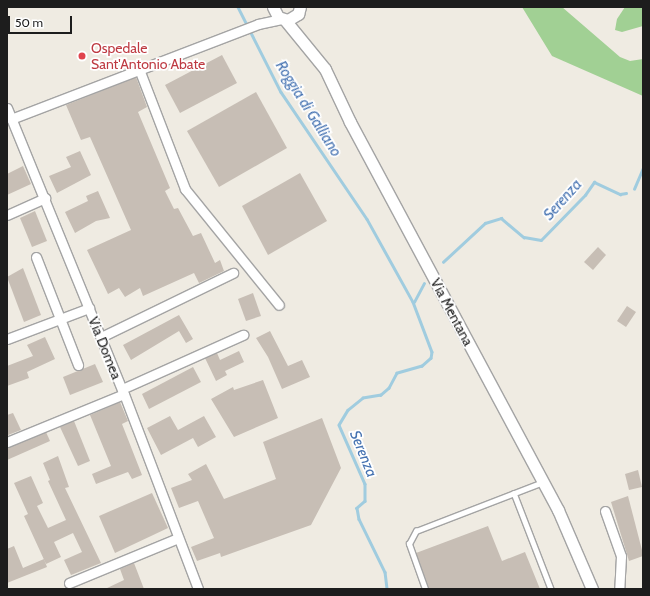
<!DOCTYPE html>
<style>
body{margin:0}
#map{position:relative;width:650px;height:596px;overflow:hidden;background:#efebe2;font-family:Cabin,sans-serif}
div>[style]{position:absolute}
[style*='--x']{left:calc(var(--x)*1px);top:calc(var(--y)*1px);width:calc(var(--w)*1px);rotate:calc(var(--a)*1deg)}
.forest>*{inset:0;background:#a1d094}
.stream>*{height:2.5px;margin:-1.25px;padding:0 1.25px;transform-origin:1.25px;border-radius:1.25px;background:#a0ccdf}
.building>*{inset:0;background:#c7beb5}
.roads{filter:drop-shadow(1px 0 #a4a4a4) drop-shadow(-1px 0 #a4a4a4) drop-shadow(0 1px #a4a4a4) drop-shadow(0 -1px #a4a4a4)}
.service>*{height:4.5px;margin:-2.25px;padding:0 2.25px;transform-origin:2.25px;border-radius:2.25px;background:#fff}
.minor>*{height:9px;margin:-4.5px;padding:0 4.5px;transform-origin:4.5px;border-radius:4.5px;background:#fff}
.tertiary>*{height:11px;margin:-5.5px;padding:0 5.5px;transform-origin:5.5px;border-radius:5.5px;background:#fff}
.dots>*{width:11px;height:11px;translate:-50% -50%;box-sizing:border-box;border:2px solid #fff;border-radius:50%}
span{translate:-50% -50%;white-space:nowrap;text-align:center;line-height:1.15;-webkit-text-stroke:3.5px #fff;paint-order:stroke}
.health-label{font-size:14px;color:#be3a42}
.left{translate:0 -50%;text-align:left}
.street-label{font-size:14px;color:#1d1d1d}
.water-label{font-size:15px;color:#4572b1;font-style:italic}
.frame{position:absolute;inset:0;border:8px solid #1d1d1d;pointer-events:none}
.scale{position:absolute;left:8px;top:16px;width:64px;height:18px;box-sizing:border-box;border:2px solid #1d1d1d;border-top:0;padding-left:5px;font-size:12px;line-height:14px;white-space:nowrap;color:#1d1d1d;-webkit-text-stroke:3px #fff;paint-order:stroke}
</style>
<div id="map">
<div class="forest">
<div style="clip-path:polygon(522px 7px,562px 7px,620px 57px,630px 61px,643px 59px,643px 96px,552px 56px)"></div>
<div style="clip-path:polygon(625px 7px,643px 7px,643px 26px,622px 32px,615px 30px,617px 19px)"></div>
</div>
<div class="stream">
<div style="--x:238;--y:7;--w:95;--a:63.2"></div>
<div style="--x:281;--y:92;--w:153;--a:55.9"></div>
<div style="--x:367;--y:219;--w:95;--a:61"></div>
<div style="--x:413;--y:302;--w:53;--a:69.2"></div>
<div style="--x:432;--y:352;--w:6;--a:99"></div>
<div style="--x:431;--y:358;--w:12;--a:138"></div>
<div style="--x:422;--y:366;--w:26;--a:164"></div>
<div style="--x:397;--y:373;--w:17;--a:118"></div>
<div style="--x:389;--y:388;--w:11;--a:139"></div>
<div style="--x:381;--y:395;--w:18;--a:171"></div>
<div style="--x:363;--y:398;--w:19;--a:141"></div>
<div style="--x:348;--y:410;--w:17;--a:121"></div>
<div style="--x:339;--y:425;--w:64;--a:66.2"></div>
<div style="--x:365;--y:484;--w:17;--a:90"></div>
<div style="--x:365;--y:501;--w:11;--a:139"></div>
<div style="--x:357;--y:508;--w:11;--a:80"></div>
<div style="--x:359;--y:519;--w:59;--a:63.9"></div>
<div style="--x:385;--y:572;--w:17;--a:83"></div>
<div style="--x:634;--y:189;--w:23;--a:-67"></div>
<div style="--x:443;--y:262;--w:57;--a:-42.9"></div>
<div style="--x:485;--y:223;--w:17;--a:-17"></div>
<div style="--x:501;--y:218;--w:30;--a:40"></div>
<div style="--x:524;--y:237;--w:17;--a:10"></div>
<div style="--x:541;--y:240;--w:63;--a:-45.6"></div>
<div style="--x:585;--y:195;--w:16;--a:-55"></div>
<div style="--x:594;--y:182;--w:29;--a:25"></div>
<div style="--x:620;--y:194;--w:6;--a:-9"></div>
<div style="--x:414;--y:302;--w:21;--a:-62"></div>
</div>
<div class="building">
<div style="clip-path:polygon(222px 55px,237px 83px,180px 113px,165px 85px)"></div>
<div style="clip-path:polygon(136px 77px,147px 107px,138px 112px,170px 188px,165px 191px,174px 209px,178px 208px,193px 236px,201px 233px,215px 263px,220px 260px,224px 271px,199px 283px,194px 273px,143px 296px,140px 288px,125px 297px,119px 288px,108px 294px,87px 250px,131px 230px,90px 137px,81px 140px,66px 105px)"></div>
<div style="clip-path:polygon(256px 92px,287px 148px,219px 187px,187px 131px)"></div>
<div style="clip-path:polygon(80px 151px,91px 175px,57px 193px,49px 176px,71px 167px,66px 157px)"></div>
<div style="clip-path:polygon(23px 166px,31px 184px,7px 195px,7px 174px)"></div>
<div style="clip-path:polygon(300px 173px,327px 221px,268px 255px,242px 206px)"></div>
<div style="clip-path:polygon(98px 191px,110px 218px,96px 221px,75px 233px,65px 212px,88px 201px,86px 196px)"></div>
<div style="clip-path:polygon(35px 211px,47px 241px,32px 247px,20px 218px)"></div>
<div style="clip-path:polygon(598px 247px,606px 255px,593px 270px,584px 262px)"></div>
<div style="clip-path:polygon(23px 268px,41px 315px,24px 322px,7px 277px)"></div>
<div style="clip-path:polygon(253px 293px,261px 316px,246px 321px,238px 299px)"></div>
<div style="clip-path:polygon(627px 306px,636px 312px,626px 327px,617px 321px)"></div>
<div style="clip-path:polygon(179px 315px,193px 339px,186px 343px,179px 331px,131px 360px,123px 345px)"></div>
<div style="clip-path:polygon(270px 331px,288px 366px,302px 360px,310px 377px,282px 389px,268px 357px,256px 338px)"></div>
<div style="clip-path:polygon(45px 337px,55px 359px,27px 372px,29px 378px,7px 386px,7px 366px,33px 356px,27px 345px)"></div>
<div style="clip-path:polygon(239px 351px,244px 362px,225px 371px,227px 375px,216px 381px,205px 358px,217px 353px,220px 360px)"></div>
<div style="clip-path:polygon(95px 364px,103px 382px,70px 395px,63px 377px)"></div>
<div style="clip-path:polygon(193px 367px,201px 382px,149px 409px,142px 394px)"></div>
<div style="clip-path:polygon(263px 380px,278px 418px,234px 437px,211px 399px,233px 387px,234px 390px)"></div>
<div style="clip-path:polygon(120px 402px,128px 421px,122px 424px,142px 475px,132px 479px,128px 472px,96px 484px,92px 474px,111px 466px,90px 415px)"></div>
<div style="clip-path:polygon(13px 413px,21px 430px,8px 435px,7px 415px)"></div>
<div style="clip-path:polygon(170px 416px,178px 430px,204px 416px,216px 437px,198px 447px,193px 438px,161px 455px,147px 428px)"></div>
<div style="clip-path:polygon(322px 418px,341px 468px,311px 525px,221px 557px,220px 553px,197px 561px,191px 547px,214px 538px,198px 501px,179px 508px,171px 488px,192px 480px,188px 474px,206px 464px,224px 499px,276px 479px,263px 442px)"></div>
<div style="clip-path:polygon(74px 421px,90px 461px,78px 466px,60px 427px)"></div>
<div style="clip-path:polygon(46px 432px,50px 441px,7px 460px,7px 448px)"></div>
<div style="clip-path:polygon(58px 456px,69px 487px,65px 488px,101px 563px,71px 575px,64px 560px,82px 552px,73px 533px,54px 542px,61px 557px,46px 564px,24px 516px,28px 514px,14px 483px,31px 476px,43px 503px,37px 506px,48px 528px,66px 520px,48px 481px,50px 480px,43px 463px)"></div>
<div style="clip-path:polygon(638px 470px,642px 487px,629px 490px,625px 474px)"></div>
<div style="clip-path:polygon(152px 493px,168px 528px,115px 553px,99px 516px)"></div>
<div style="clip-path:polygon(628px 496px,643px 554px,643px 556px,629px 561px,611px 502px)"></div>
<div style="clip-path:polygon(488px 526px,502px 561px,525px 552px,540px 589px,429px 589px,416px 553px)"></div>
<div style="clip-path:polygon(14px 546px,23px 568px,44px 559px,47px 567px,7px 583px,7px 549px)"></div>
<div style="clip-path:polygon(134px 563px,144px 589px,105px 589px,124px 580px,120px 569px)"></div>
</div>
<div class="roads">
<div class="service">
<div style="--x:128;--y:64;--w:9;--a:69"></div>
<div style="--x:514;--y:493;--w:103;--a:68.9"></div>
<div style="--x:425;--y:589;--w:48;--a:-109.6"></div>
<div style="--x:409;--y:544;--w:15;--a:-62"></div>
<div style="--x:416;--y:531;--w:136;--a:-21.1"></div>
</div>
<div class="minor">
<div style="--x:139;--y:69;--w:129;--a:69"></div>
<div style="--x:185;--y:189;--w:149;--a:51"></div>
<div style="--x:7;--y:108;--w:309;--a:67.8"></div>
<div style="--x:124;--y:394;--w:209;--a:69.2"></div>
<div style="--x:11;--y:119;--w:265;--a:-21"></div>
<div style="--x:258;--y:24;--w:24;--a:-12"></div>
<div style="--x:7;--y:215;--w:42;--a:-24.1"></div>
<div style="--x:36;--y:257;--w:116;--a:68.7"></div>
<div style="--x:101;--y:337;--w:147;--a:-25.9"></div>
<div style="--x:7;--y:339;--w:88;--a:-20.7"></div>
<div style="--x:122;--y:389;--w:133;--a:-24.1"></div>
<div style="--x:7;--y:442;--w:126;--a:-22.3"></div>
<div style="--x:605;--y:511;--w:48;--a:70.4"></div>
<div style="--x:621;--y:556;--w:33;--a:93"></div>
<div style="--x:69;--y:583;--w:118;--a:-22.4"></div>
</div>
<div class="tertiary">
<div style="--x:273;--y:7;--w:11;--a:63"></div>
<div style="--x:278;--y:17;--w:10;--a:17"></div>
<div style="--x:288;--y:20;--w:12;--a:-31"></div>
<div style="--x:298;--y:14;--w:7;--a:-74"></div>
<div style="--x:285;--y:20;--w:63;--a:50.8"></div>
<div style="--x:325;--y:69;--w:59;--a:64.7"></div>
<div style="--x:350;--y:122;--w:440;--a:61.8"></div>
<div style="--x:558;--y:510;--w:86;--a:66.7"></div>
</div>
</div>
<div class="dots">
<div style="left:82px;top:56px;background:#e0444e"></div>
</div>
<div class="health-label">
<span class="left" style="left:91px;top:56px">Ospedale<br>Sant'Antonio Abate</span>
</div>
<div class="street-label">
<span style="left:452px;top:312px;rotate:62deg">Via Mentana</span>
<span style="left:105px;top:348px;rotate:68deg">Via Domea</span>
</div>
<div class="water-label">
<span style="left:308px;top:109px;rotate:58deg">Roggia di Galliano</span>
<span style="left:563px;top:200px;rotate:-48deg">Serenza</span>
<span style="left:363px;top:454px;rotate:68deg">Serenza</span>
</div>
<div class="frame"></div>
<div class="scale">50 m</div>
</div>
